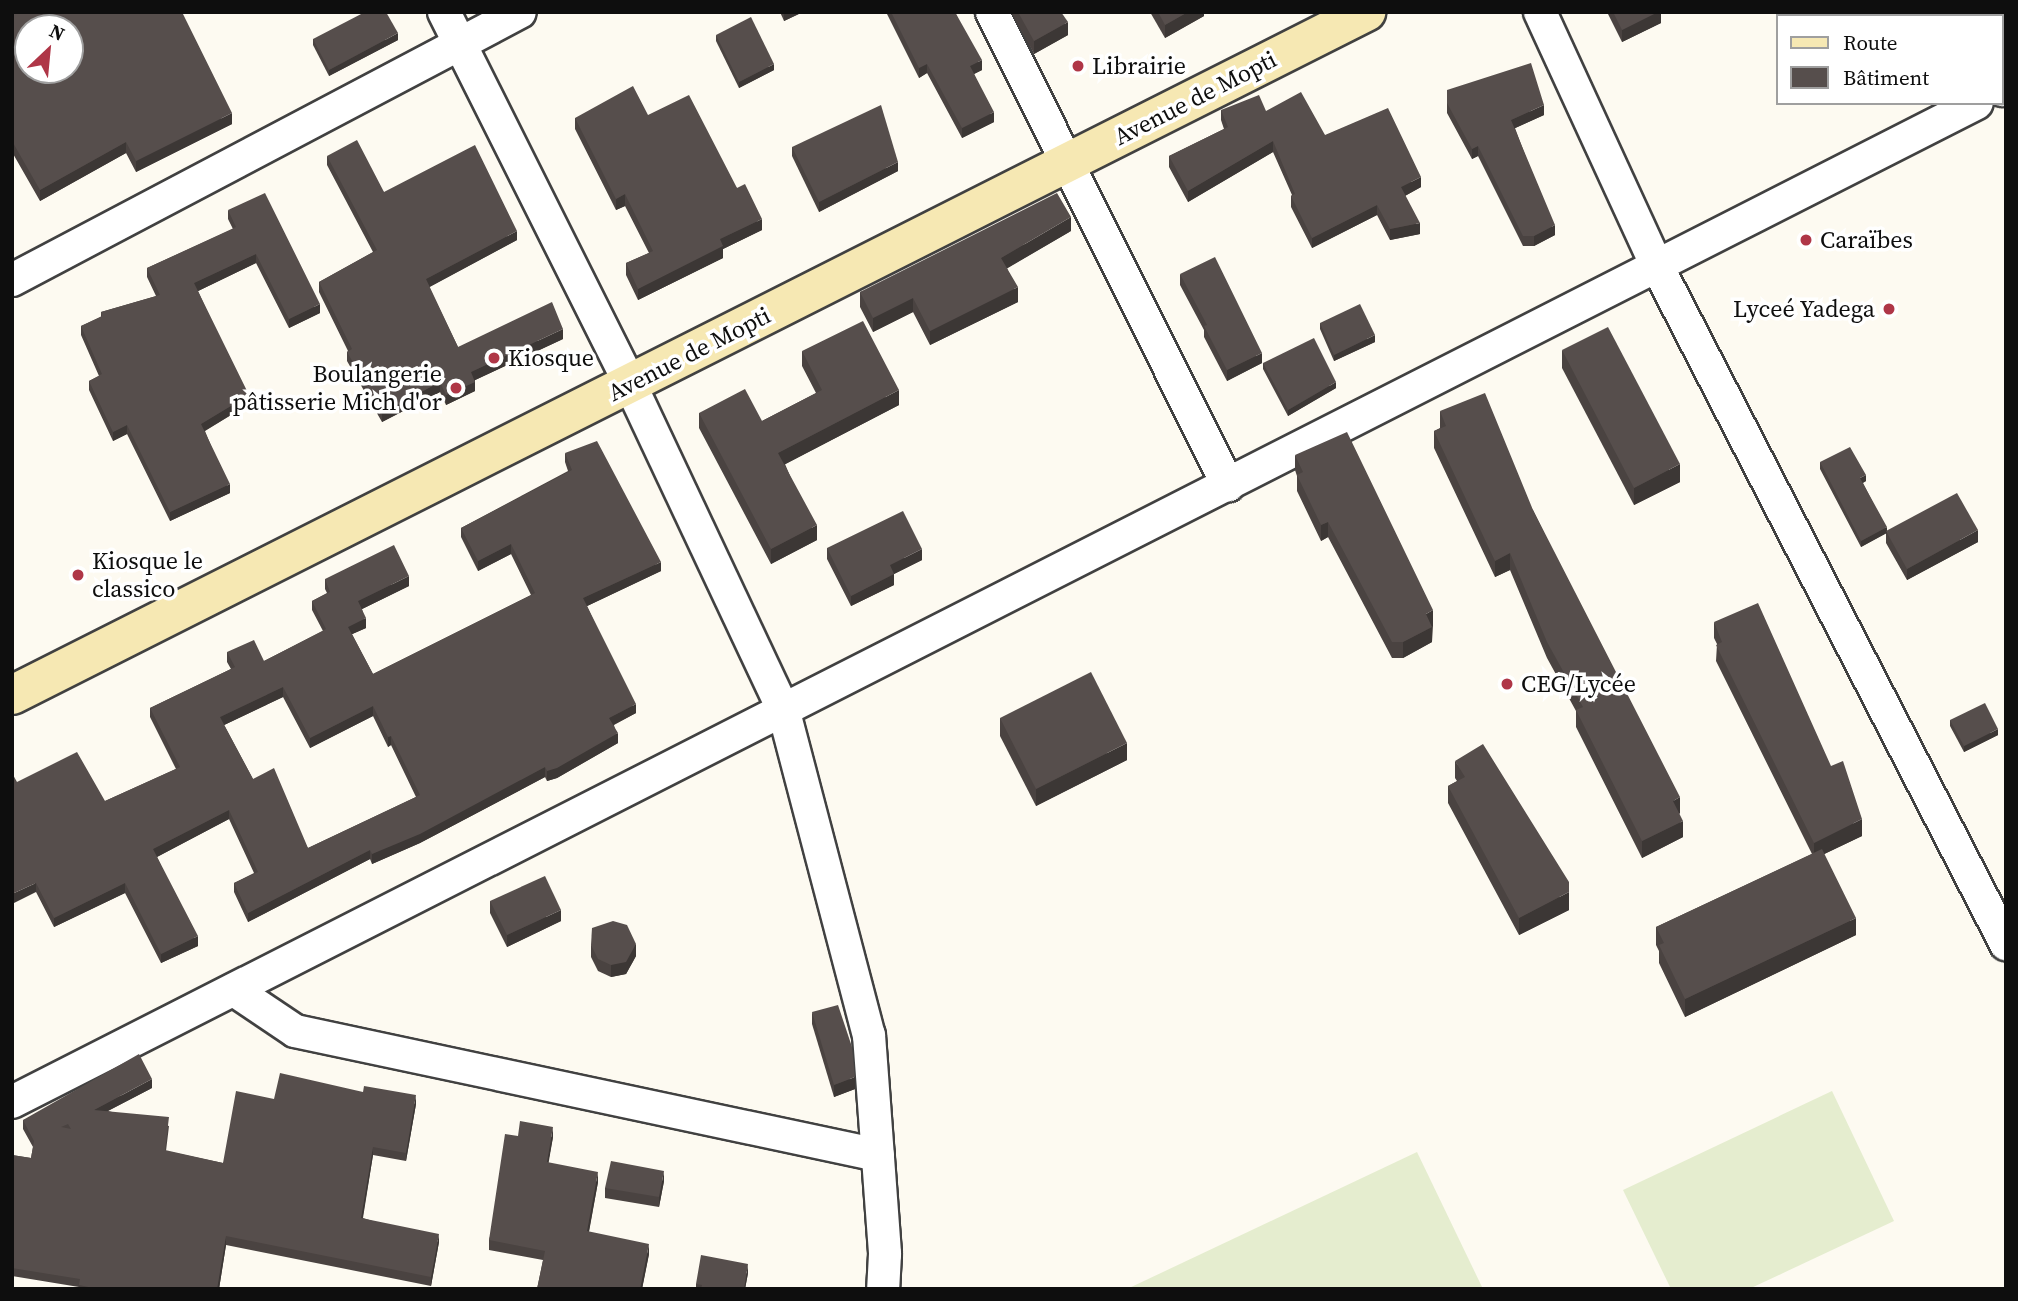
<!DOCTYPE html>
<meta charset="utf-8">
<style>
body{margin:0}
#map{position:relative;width:2018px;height:1301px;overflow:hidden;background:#fdfaf1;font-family:"Source Serif 4",serif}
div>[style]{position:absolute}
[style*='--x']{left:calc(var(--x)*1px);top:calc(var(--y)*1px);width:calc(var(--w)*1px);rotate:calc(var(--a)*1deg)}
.pitch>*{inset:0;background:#e5edcf}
.roads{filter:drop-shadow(2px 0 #414141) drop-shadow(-2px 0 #414141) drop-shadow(0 2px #414141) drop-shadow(0 -2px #414141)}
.street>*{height:32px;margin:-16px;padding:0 16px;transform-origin:16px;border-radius:16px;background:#fff}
.secondary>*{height:38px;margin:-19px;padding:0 19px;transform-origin:19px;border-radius:19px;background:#f6e8b3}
.wall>*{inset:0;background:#4a4341}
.shaded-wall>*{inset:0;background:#3c3735}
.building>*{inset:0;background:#564e4c}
.dots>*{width:19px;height:19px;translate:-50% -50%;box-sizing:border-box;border:4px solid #fff;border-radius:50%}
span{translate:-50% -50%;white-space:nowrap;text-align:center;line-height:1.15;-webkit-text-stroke:7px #fff;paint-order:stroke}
.poi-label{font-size:24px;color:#0e0e0e}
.left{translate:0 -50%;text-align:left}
.right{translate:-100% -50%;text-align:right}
.street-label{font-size:24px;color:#0e0e0e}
.frame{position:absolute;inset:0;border:14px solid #0e0e0e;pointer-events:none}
.legend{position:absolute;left:1776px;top:14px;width:228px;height:91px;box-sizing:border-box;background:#fff;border:2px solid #9f9f9f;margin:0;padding:9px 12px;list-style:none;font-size:21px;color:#0e0e0e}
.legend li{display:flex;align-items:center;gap:14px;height:35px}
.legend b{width:35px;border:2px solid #9f9f9f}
.north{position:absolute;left:14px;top:14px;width:70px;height:70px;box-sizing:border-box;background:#fff;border:2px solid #9f9f9f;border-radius:50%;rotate:26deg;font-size:19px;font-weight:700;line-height:28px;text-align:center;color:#0e0e0e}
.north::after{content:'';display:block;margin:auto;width:24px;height:32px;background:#af3647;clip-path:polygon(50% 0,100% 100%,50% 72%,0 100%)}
</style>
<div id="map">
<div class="pitch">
<div style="clip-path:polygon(1832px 1091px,1894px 1221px,1749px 1289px,1671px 1289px,1623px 1190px)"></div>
<div style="clip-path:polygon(1417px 1152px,1483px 1289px,1127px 1289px)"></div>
</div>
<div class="roads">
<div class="street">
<div style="--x:444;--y:12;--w:416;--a:63.4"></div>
<div style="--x:630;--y:384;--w:362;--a:64.8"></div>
<div style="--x:784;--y:712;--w:334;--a:75.3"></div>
<div style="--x:869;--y:1035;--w:220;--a:85.8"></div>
<div style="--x:885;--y:1254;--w:35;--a:93"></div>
<div style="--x:992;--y:12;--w:529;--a:63.48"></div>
<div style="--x:1540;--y:12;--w:280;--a:65.3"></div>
<div style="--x:1657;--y:266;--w:763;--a:62.76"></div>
<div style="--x:2002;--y:90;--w:4;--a:-14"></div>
<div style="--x:12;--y:280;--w:574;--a:-27.81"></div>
<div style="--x:234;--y:990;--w:73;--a:33.9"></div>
<div style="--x:295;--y:1031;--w:596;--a:12.01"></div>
<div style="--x:12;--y:1102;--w:2204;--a:-26.95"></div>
</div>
<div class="secondary">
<div style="--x:12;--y:695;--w:1517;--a:-26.77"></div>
</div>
</div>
<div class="wall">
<div style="clip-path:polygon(12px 12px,232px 124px,136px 172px,126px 153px,40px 201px,12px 152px)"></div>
<div style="clip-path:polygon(780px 12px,803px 12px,784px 21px)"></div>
<div style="clip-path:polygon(886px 12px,955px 12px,982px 70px,974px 74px,994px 122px,962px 138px,927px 73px,919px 78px)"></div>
<div style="clip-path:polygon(1011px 12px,1061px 12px,1068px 35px,1034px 54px)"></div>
<div style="clip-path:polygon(1150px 12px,1204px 12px,1204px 16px,1165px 38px)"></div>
<div style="clip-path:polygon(1607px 12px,1661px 12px,1661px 23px,1622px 42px)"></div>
<div style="clip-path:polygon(716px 35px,774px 70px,739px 88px,716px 41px)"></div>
<div style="clip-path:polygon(313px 39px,398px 40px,329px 76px,313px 45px)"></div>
<div style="clip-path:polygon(1447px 90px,1544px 115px,1515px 128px,1555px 235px,1534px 246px,1523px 246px,1478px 156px,1472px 159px,1447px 113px)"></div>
<div style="clip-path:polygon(1221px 110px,1266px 111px,1325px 135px,1421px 187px,1405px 196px,1420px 234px,1390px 240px,1377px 215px,1312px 248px,1291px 207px,1291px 196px,1292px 195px,1273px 152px,1188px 202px,1169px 167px,1169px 156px,1224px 129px,1221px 120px)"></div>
<div style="clip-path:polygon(648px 115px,737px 188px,762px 230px,723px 249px,723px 258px,638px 300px,626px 275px,626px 263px,649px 253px,625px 206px,616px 210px,575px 129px,575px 118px)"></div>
<div style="clip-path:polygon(792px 147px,898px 171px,819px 212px,792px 156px)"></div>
<div style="clip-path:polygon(327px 156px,384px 192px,517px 240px,429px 287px,458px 347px,563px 339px,475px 380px,475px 391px,446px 405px,440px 392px,382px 422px,347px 361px,347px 352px,348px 351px,319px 292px,319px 282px,373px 252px,327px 165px)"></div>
<div style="clip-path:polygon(228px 210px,320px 313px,289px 328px,256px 263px,198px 291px,249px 404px,205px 431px,230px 493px,170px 521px,127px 434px,113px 441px,89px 390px,89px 381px,99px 376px,81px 335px,81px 326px,101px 317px,101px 312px,156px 296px,147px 277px,147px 268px,233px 229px,228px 219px)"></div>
<div style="clip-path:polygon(1071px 231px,1007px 268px,1018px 302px,930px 345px,913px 312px,873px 332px,860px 307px,860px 292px)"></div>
<div style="clip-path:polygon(1180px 274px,1262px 363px,1227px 381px,1204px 337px,1204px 330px,1180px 285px)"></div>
<div style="clip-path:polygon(1320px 323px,1375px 342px,1334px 361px,1320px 329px)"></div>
<div style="clip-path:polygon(1562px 350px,1680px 482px,1634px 505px,1562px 368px)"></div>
<div style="clip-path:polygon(802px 351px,899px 405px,785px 464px,817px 540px,771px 564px,699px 428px,699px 413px,762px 421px,816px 393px,802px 366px)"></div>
<div style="clip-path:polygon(1263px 363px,1336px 388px,1288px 416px,1263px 369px)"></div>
<div style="clip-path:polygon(1440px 411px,1533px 510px,1680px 813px,1679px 814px,1683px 837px,1642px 858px,1576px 727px,1576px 711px,1547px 658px,1510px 570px,1495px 577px,1434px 448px,1434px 431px,1440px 428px)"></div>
<div style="clip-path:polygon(evenodd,565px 453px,661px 571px,587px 606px,636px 713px,614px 725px,618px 743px,557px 778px,547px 781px,545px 777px,420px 843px,372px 864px,370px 859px,248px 922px,234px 892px,234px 883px,254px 873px,229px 819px,157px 857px,198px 946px,161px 963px,125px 893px,54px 927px,36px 892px,17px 782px,105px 801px,176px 769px,150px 717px,150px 708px,231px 669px,227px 662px,227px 652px,264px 661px,323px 631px,312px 610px,312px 601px,327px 593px,325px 589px,325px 579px,409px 586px,362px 609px,366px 628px,352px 634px,373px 674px,531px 595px,511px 554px,478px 571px,461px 537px,461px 528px,568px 471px,565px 462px,565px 453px,283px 697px,310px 748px,373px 716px,388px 747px,391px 745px,416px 797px,308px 848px,253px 779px,224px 725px,283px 697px)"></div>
<div style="clip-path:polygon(1295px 455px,1433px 626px,1432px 642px,1403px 658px,1392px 658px,1328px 537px,1321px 541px,1297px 491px,1297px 476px,1295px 470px)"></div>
<div style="clip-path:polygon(1820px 462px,1866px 481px,1863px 483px,1887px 531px,1978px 542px,1907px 580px,1886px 543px,1886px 533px,1861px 547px,1820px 469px)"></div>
<div style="clip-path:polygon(827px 548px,922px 560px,894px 574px,894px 585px,851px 606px,827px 559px)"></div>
<div style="clip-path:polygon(1714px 622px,1862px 836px,1824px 854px,1856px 935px,1685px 1017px,1659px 963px,1659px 951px,1656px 945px,1656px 927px,1812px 854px,1716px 661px,1717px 644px,1714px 638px)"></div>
<div style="clip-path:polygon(1000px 718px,1127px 760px,1036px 806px,1000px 736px)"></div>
<div style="clip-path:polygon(1950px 720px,1998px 735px,1964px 752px,1950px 726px)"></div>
<div style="clip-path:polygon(1455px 761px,1569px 910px,1519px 935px,1448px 803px,1448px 786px,1457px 781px,1455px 778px)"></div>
<div style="clip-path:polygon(490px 901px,561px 921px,507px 947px,490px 913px)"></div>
<div style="clip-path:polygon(591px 945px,636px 956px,626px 974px,611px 977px,598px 971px,591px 957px)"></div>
<div style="clip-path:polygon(812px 1012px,855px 1089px,834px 1097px,812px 1024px)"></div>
<div style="clip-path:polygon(152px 1088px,108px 1111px,169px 1126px,166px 1151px,223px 1163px,274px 1099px,363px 1092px,416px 1104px,406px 1161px,373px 1155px,363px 1218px,439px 1242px,431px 1286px,226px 1245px,219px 1289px,79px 1289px,79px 1287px,12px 1276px,12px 1155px,31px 1158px,33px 1147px,23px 1129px,23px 1120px)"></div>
<div style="clip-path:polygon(518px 1136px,553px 1137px,548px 1163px,598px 1182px,589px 1232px,649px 1254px,642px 1289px,537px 1289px,543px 1260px,489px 1250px,489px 1240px)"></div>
<div style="clip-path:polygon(664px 1181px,659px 1207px,605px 1198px,605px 1188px)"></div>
<div style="clip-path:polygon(748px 1273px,745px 1289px,696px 1289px,696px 1284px)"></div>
</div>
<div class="shaded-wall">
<div style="clip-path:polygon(784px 12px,803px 12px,784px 21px)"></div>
<div style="clip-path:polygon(1188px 12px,1204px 12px,1204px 16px,1165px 38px,1165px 25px)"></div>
<div style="clip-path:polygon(1658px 12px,1661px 12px,1661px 23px,1622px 42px,1622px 30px)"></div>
<div style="clip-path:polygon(1068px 22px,1068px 35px,1034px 54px,1034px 41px)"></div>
<div style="clip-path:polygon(398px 33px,398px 40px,329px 76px,329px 70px)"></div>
<div style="clip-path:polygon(982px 60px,982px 70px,970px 76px,970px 66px)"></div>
<div style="clip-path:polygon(774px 64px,774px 70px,739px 88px,739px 82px)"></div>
<div style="clip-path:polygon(927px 64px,927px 73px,919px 78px,919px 68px)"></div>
<div style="clip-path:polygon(1544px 105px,1544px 115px,1511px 130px,1511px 120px)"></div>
<div style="clip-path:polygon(994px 112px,994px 122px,962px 138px,962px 128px)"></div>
<div style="clip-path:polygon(232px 113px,232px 124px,136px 172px,136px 161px)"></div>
<div style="clip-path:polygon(1273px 141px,1273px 152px,1188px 202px,1188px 191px)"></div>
<div style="clip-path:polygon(126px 142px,126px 153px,40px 201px,40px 190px)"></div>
<div style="clip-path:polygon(1478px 146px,1478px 156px,1472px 159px,1472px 149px)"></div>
<div style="clip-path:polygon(898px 162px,898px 171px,819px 212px,819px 202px)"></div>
<div style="clip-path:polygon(1421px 177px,1421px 187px,1401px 198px,1401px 187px)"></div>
<div style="clip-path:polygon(625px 194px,625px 206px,616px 210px,616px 199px)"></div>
<div style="clip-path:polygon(1377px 205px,1377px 215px,1312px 248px,1312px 238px)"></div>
<div style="clip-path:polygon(1071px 217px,1071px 231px,1001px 272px,1001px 258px)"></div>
<div style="clip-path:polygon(762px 219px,762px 230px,723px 249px,723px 258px,638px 300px,638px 289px,720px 239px)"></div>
<div style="clip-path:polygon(1420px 223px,1420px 234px,1390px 240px,1390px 229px)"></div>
<div style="clip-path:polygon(1555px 225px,1555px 235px,1534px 246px,1534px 236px)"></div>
<div style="clip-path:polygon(517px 231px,517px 240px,426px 289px,426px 279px)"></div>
<div style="clip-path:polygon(256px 254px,256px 263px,194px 293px,194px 283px)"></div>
<div style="clip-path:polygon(1018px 287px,1018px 302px,930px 345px,930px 331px)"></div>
<div style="clip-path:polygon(913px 298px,913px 312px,873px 332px,873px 318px)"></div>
<div style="clip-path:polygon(320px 304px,320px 313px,289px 328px,289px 319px)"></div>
<div style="clip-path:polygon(563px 329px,563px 339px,471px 382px,471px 372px)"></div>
<div style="clip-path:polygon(1375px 335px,1375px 342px,1334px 361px,1334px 355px)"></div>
<div style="clip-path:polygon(1262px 353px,1262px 363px,1227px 381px,1227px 370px)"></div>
<div style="clip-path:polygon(440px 382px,440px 392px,382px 422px,382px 413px)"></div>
<div style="clip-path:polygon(475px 382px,475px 391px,446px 405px,446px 395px)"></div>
<div style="clip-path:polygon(1336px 382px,1336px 388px,1288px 416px,1288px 410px)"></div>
<div style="clip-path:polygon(899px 390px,899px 405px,778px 468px,778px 453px)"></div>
<div style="clip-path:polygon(249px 395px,249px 404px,201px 433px,201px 424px)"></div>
<div style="clip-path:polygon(127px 425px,127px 434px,113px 441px,113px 432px)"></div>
<div style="clip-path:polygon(1680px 464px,1680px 482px,1634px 505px,1634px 488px)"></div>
<div style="clip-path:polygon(1866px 475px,1866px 481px,1860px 484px,1860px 478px)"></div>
<div style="clip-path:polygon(230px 484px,230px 493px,170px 521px,170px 512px)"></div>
<div style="clip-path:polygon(1328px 522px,1328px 537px,1321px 541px,1321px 525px)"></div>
<div style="clip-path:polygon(817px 525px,817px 540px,771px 564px,771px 549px)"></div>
<div style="clip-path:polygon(1887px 527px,1887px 533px,1861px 547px,1861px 541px)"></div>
<div style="clip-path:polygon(1978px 530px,1978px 542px,1907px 580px,1907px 569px)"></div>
<div style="clip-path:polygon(511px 544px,511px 554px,478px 571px,478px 561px)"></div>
<div style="clip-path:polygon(922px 549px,922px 560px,890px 576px,890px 565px)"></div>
<div style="clip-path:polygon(1510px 553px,1510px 570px,1495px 577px,1495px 561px)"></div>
<div style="clip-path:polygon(661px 562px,661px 571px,583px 608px,583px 598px)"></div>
<div style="clip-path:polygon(894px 574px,894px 585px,851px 606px,851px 596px)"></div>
<div style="clip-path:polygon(409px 576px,409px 586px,358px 611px,358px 601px)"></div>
<div style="clip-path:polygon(1433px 610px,1433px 626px,1426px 630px,1426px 614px)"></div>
<div style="clip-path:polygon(366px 618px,366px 628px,348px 636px,348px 627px)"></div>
<div style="clip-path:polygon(1432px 627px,1432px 642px,1403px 658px,1403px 642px)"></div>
<div style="clip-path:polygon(283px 687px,283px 697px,220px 727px,220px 717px)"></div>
<div style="clip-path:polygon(636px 704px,636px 713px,609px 727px,609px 718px)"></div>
<div style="clip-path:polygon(373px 706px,373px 716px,310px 748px,310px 738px)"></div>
<div style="clip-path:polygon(1998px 729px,1998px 735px,1964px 752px,1964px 746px)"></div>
<div style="clip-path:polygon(618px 733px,618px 743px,557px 778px,547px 781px,547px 771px)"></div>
<div style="clip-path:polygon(391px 736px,391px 745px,388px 747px,388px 737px)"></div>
<div style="clip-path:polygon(1127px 743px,1127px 760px,1036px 806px,1036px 789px)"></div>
<div style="clip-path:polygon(545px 767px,545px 777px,420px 843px,372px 864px,372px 854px)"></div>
<div style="clip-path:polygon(1680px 797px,1680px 813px,1673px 817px,1673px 801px)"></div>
<div style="clip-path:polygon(229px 810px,229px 819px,153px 859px,153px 849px)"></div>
<div style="clip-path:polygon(1862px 819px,1862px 836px,1814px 859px,1814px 843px)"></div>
<div style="clip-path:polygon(1683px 821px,1683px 837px,1642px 858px,1642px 841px)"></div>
<div style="clip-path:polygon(370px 850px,370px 859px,248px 922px,248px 913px)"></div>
<div style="clip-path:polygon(36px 883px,36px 892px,12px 904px,12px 894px)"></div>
<div style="clip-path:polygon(125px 883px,125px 893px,54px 927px,54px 918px)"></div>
<div style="clip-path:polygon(1569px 892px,1569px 910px,1519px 935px,1519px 918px)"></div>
<div style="clip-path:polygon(561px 910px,561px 921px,507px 947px,507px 935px)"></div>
<div style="clip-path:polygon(1856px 918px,1856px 935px,1685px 1017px,1685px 999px)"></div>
<div style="clip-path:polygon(198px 936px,198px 946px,161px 963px,161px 954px)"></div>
<div style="clip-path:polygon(636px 944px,636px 956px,626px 974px,611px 977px,611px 965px)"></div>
<div style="clip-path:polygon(855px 1077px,855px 1089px,834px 1097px,834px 1085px)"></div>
<div style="clip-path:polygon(152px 1079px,152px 1088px,94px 1118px,94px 1110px)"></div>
<div style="clip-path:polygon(416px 1095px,416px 1104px,406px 1161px,406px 1153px)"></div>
<div style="clip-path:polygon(553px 1127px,553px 1137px,547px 1172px,547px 1162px)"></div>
<div style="clip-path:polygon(373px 1147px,373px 1155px,361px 1227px,361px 1218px)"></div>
<div style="clip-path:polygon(664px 1171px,664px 1181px,659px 1207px,659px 1197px)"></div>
<div style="clip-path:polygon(598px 1172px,598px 1182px,587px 1241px,587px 1231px)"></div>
<div style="clip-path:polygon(439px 1234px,439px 1242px,431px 1286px,431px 1277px)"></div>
<div style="clip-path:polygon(226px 1236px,226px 1245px,219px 1289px,217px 1289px)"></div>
<div style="clip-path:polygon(649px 1244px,649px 1254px,642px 1289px,640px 1289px)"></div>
<div style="clip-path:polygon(748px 1264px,748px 1273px,745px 1289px,744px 1289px)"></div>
</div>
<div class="building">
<div style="clip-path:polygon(evenodd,12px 12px,182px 12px,232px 113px,136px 161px,126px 142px,40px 190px,12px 141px,12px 12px,28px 28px,70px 28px,70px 70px,28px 70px,28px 28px)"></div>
<div style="clip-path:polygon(365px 12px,386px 12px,398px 33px,329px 70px,313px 39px)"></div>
<div style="clip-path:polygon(891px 12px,955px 12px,982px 60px,970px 66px,994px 112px,962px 128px,927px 64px,919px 68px)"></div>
<div style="clip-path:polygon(1018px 12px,1061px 12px,1068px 22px,1034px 41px)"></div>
<div style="clip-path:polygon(1158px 12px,1188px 12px,1165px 25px)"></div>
<div style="clip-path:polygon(1613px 12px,1658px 12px,1622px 30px)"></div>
<div style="clip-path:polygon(751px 17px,774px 64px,739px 82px,716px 35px)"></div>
<div style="clip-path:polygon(1531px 63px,1544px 105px,1511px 120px,1555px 225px,1534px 236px,1523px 236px,1478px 146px,1472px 149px,1447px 103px,1447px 90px)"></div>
<div style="clip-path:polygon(633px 86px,648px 115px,689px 95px,737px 188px,745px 184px,762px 219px,720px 239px,723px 246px,638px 289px,626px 263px,653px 251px,625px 194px,616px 199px,575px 118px)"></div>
<div style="clip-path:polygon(1301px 92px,1325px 135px,1388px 108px,1421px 177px,1401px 187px,1420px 223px,1390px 229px,1377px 205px,1312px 238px,1291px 196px,1295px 194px,1273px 141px,1188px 191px,1169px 156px,1228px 127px,1221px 110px,1259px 95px,1266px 111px)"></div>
<div style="clip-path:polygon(881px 105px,898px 162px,819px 202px,792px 147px)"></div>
<div style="clip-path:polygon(357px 140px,384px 192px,475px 145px,517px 231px,426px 279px,458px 347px,552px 302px,563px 329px,471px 372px,475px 382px,446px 395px,440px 382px,382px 413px,347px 352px,352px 349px,319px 282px,377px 250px,327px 156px)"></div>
<div style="clip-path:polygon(265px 193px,320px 304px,289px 319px,256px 254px,194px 283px,249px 395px,201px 424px,230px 484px,170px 512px,127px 425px,113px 432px,89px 381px,102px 374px,81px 326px,102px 316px,101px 312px,160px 295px,147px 268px,236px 227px,228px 210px)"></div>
<div style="clip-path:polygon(1057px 193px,1071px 217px,1001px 258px,1018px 287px,930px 331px,913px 298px,873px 318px,860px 292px)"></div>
<div style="clip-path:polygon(1215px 257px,1262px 353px,1227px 370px,1204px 326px,1207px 325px,1180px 274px)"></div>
<div style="clip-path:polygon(1360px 304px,1375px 335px,1334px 355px,1320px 323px)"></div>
<div style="clip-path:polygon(863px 321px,899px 390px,778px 453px,817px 525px,771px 549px,699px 413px,745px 389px,762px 421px,822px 390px,802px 351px)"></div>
<div style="clip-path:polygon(1608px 327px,1680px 464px,1634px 488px,1562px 350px)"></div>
<div style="clip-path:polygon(1314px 338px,1336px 382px,1288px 410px,1263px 363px)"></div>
<div style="clip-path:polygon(1485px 393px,1533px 510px,1680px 797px,1673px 801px,1683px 821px,1642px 841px,1576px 710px,1583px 707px,1547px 642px,1510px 553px,1495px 561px,1434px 431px,1446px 426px,1440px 411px)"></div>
<div style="clip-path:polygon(1347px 432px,1433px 610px,1426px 614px,1432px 627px,1403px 642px,1392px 642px,1328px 522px,1321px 525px,1297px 475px,1303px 472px,1295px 455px)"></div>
<div style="clip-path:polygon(evenodd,597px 441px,661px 562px,583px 598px,636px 704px,609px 718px,618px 733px,557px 768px,547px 771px,545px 767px,420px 834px,372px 854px,370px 850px,248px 913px,234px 883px,258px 872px,229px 810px,153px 849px,198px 936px,161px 954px,125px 883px,54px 918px,36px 883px,12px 894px,12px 773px,17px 782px,77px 752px,105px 801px,180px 767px,150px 708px,235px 667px,227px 652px,254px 640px,264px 661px,326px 629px,312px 601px,330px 592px,325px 579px,394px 545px,409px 576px,358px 601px,366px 618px,348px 627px,373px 674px,535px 593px,511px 544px,478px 561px,461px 528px,572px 470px,565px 453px,597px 441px,283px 687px,310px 738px,373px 706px,388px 737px,391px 736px,420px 795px,308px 848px,274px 768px,253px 779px,220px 717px,283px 687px)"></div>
<div style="clip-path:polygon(1850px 447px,1866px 475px,1860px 478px,1887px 527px,1861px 541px,1820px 462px)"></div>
<div style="clip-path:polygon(1957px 493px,1978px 530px,1907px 569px,1886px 531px)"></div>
<div style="clip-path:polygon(903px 511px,922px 549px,890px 565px,894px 574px,851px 596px,827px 548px)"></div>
<div style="clip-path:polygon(1758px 603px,1831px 766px,1843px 761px,1862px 819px,1814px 843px,1716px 645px,1722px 642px,1714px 622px)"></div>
<div style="clip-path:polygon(1091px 672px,1127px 743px,1036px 789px,1000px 718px)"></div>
<div style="clip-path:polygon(1985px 703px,1998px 729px,1964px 746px,1950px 720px)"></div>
<div style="clip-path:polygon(1483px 744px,1569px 882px,1569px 892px,1519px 918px,1448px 786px,1465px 777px,1455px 761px)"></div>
<div style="clip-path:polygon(1822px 849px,1856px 918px,1685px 999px,1659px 945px,1664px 943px,1656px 927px)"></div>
<div style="clip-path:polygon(545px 876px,561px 910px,507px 935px,490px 901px)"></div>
<div style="clip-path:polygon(613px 921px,627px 925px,636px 944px,626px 962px,611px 965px,598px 959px,591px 945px,592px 928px)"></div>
<div style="clip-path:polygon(838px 1005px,852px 1047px,855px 1077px,834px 1085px,812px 1012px)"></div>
<div style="clip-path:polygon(evenodd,139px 1054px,152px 1079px,94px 1110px,169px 1117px,165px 1150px,223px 1163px,236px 1091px,274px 1099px,280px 1073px,363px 1092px,364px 1086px,416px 1095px,406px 1153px,373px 1147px,361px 1218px,439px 1234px,431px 1277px,226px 1236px,217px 1289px,98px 1289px,79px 1285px,80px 1279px,12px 1268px,12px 1155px,31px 1158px,34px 1141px,23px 1120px,139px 1054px,68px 1124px,71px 1129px,61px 1127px,68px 1124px)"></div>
<div style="clip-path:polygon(520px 1121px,553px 1127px,547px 1162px,598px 1172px,587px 1231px,649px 1244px,640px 1289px,537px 1289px,545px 1251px,489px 1240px,505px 1134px,518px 1136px)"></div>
<div style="clip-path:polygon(611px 1161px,664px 1171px,659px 1197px,605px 1188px)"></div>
<div style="clip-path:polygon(701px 1255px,748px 1264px,744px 1289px,701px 1289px,702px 1285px,696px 1284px)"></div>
</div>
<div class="dots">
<div style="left:1078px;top:66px;background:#af3647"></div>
<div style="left:1806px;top:240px;background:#af3647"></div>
<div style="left:1889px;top:309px;background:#af3647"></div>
<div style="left:494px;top:358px;background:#af3647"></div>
<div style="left:456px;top:388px;background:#af3647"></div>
<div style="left:78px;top:575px;background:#af3647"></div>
<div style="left:1507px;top:684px;background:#af3647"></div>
</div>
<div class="poi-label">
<span class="left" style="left:1092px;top:66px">Librairie</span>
<span class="left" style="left:1820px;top:240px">Caraïbes</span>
<span class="right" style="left:1875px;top:309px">Lyceé Yadega</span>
<span class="left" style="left:508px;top:358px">Kiosque</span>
<span class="right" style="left:442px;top:388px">Boulangerie<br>pâtisserie Mich d'or</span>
<span class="left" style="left:92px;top:575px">Kiosque le<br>classico</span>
<span class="left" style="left:1521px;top:684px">CEG/Lycée</span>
</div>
<div class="street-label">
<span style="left:1195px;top:98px;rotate:-27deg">Avenue de Mopti</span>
<span style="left:689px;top:354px;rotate:-27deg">Avenue de Mopti</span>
</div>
<div class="frame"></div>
<ul class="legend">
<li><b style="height:9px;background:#f6e8b3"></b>Route</li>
<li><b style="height:19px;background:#564e4c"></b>Bâtiment</li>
</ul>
<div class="north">N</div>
</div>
